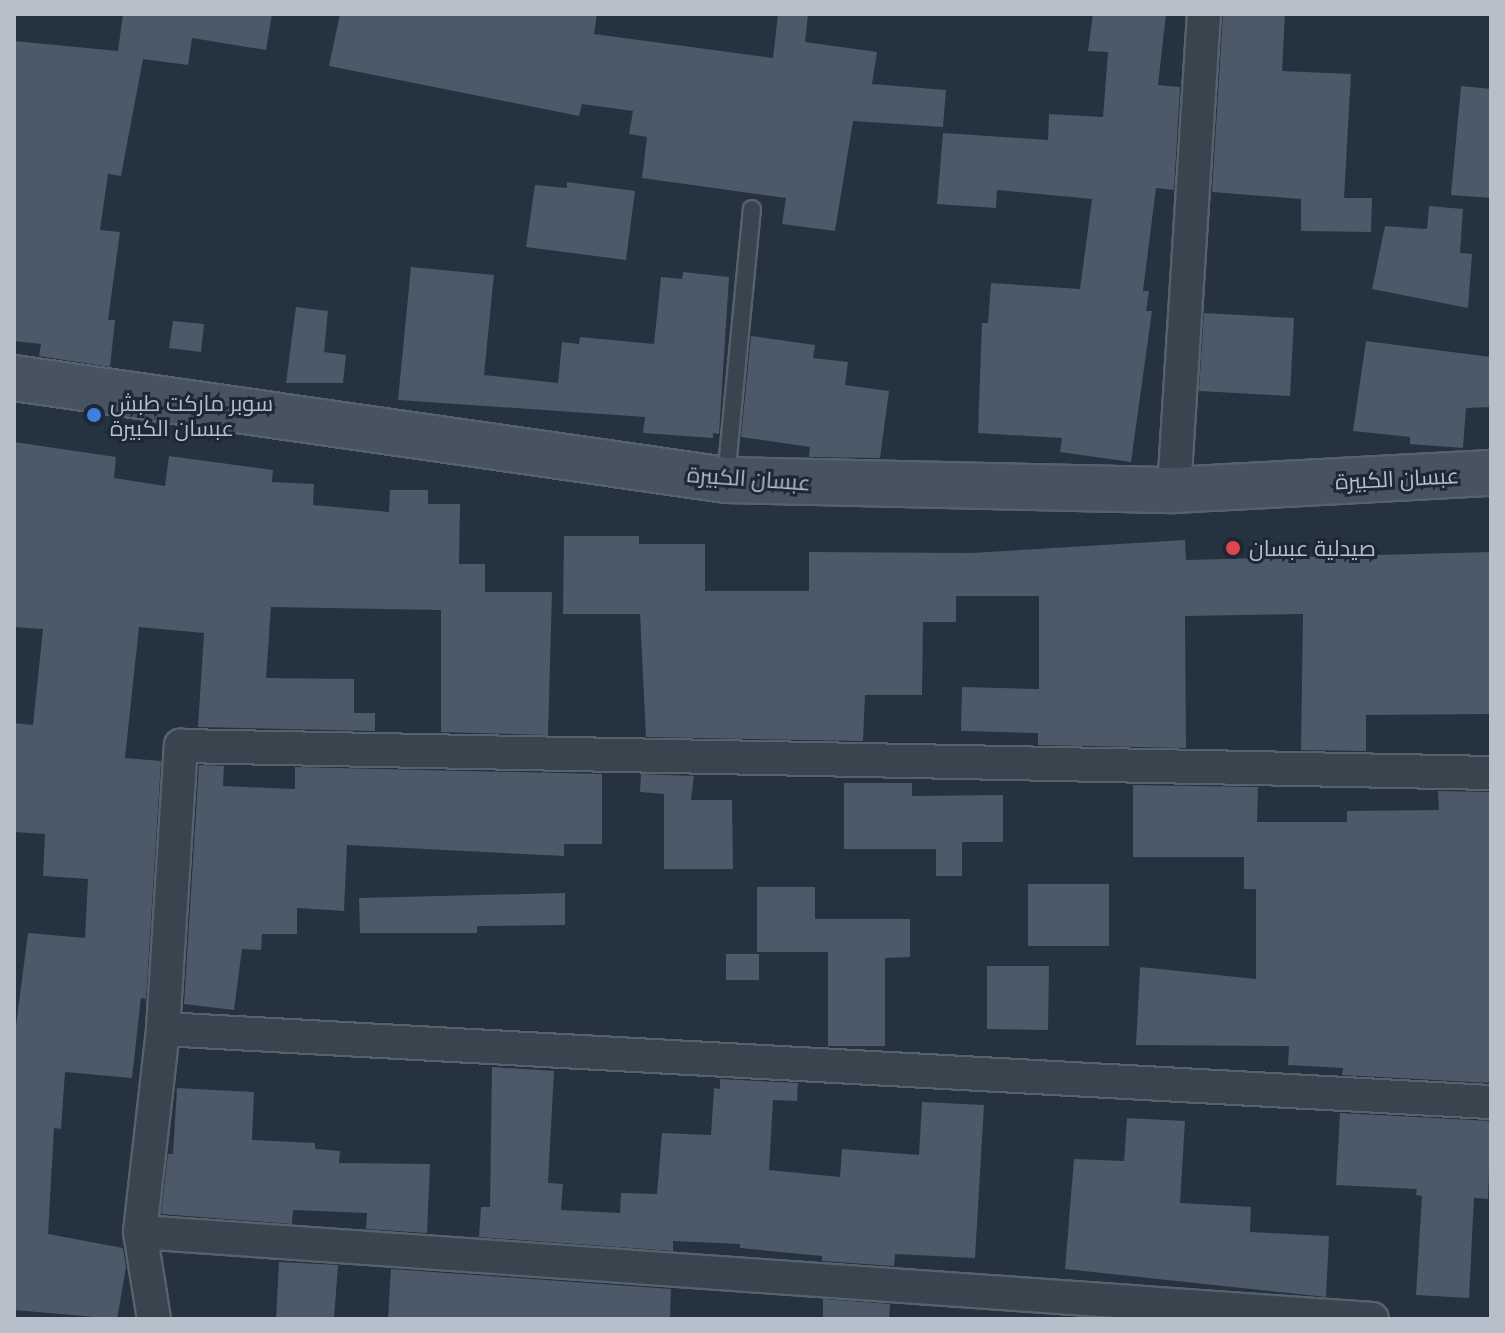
<!DOCTYPE html>
<meta charset="utf-8">
<style>
body{margin:0}
#map{position:relative;width:1505px;height:1333px;overflow:hidden;background:#25323f;font-family:"Noto Sans",Cairo,sans-serif}
div>[style]{position:absolute}
[style*='--x']{left:calc(var(--x)*1px);top:calc(var(--y)*1px);width:calc(var(--w)*1px);rotate:calc(var(--a)*1deg)}
.building>*{inset:0;background:#4b5968}
.roads{filter:drop-shadow(2px 0 #57616d) drop-shadow(-2px 0 #57616d) drop-shadow(0 2px #57616d) drop-shadow(0 -2px #57616d)}
.lane>*{height:16px;margin:-8px;padding:0 8px;transform-origin:8px;border-radius:8px;background:#39444f}
.street>*{height:32px;margin:-16px;padding:0 16px;transform-origin:16px;border-radius:16px;background:#39444f}
.secondary>*{height:44px;margin:-22px;padding:0 22px;transform-origin:22px;border-radius:22px;background:#485362}
.dots>*{width:22px;height:22px;translate:-50% -50%;box-sizing:border-box;border:4px solid #1e2834;border-radius:50%}
span{translate:-50% -50%;white-space:nowrap;text-align:center;line-height:1.15;-webkit-text-stroke:6px #1e2834;paint-order:stroke}
.poi-label{font-size:22px;color:#b6bfca}
.left{translate:0 -50%;text-align:left}
.street-label{font-size:22px;color:#b6bfca}
.frame{position:absolute;inset:0;border:16px solid #b6bfca;pointer-events:none}
</style>
<div id="map">
<div class="building">
<div style="clip-path:polygon(123px 14px,272px 14px,266px 50px,192px 38px,188px 65px,143px 59px,121px 176px,108px 174px,100px 230px,120px 232px,108px 320px,115px 320px,110px 367px,39px 356px,41px 344px,14px 341px,14px 41px,118px 51px)"></div>
<div style="clip-path:polygon(340px 14px,597px 14px,594px 34px,773px 58px,778px 14px,808px 14px,805px 42px,877px 52px,872px 84px,946px 90px,943px 127px,853px 121px,835px 231px,782px 224px,786px 198px,642px 178px,647px 137px,629px 134px,633px 111px,582px 104px,579px 116px,329px 66px)"></div>
<div style="clip-path:polygon(1093px 14px,1166px 14px,1158px 85px,1180px 87px,1174px 190px,1156px 188px,1143px 291px,1149px 291px,1146px 311px,1152px 311px,1131px 462px,1060px 452px,1062px 438px,978px 433px,982px 323px,988px 323px,991px 283px,1080px 289px,1092px 199px,997px 190px,996px 208px,937px 204px,943px 133px,1048px 140px,1049px 114px,1103px 117px,1108px 52px,1088px 51px)"></div>
<div style="clip-path:polygon(1223px 14px,1285px 14px,1282px 71px,1351px 74px,1344px 198px,1372px 198px,1371px 232px,1301px 231px,1301px 199px,1212px 192px)"></div>
<div style="clip-path:polygon(1461px 86px,1491px 89px,1491px 198px,1451px 195px)"></div>
<div style="clip-path:polygon(567px 182px,635px 191px,626px 260px,526px 247px,535px 185px,567px 188px)"></div>
<div style="clip-path:polygon(1429px 206px,1463px 209px,1460px 253px,1472px 254px,1468px 308px,1372px 289px,1385px 226px,1427px 229px)"></div>
<div style="clip-path:polygon(411px 267px,494px 275px,484px 375px,558px 383px,562px 342px,579px 344px,580px 337px,654px 344px,661px 277px,682px 279px,683px 272px,729px 277px,719px 434px,713px 433px,713px 438px,643px 433px,645px 417px,398px 400px)"></div>
<div style="clip-path:polygon(296px 307px,328px 311px,324px 352px,346px 355px,343px 383px,286px 383px)"></div>
<div style="clip-path:polygon(1204px 313px,1294px 318px,1290px 396px,1199px 391px)"></div>
<div style="clip-path:polygon(173px 321px,204px 324px,201px 352px,169px 348px)"></div>
<div style="clip-path:polygon(751px 336px,815px 345px,813px 358px,848px 362px,845px 385px,889px 391px,880px 458px,809px 457px,810px 447px,741px 437px)"></div>
<div style="clip-path:polygon(1366px 341px,1491px 357px,1491px 407px,1466px 408px,1463px 448px,1410px 444px,1410px 437px,1353px 431px)"></div>
<div style="clip-path:polygon(14px 442px,116px 457px,114px 478px,165px 486px,169px 456px,273px 470px,272px 482px,314px 484px,313px 505px,389px 512px,390px 490px,428px 490px,428px 504px,460px 504px,459px 564px,485px 564px,485px 592px,552px 592px,548px 735px,441px 732px,441px 610px,271px 607px,266px 678px,354px 679px,354px 713px,375px 713px,375px 731px,198px 727px,204px 633px,139px 627px,125px 758px,161px 761px,146px 999px,141px 998px,132px 1078px,65px 1072px,61px 1129px,54px 1128px,48px 1234px,123px 1248px,126px 1267px,117px 1319px,14px 1310px,14px 1041px,28px 933px,85px 938px,88px 879px,43px 876px,45px 834px,14px 832px,14px 723px,33px 725px,43px 629px,14px 627px)"></div>
<div style="clip-path:polygon(564px 536px,639px 536px,639px 544px,705px 544px,705px 591px,809px 591px,809px 552px,971px 553px,1185px 540px,1186px 560px,1491px 552px,1491px 714px,1366px 715px,1366px 751px,1301px 750px,1303px 614px,1185px 616px,1186px 748px,1038px 745px,1038px 733px,961px 731px,962px 687px,1039px 689px,1039px 596px,956px 596px,956px 622px,923px 622px,922px 695px,865px 695px,863px 741px,646px 737px,640px 614px,563px 614px)"></div>
<div style="clip-path:polygon(199px 765px,224px 766px,223px 786px,295px 789px,295px 767px,602px 774px,602px 844px,564px 844px,564px 856px,347px 845px,344px 911px,297px 908px,297px 934px,262px 934px,261px 950px,242px 949px,234px 1010px,184px 1004px)"></div>
<div style="clip-path:polygon(641px 774px,694px 776px,691px 800px,732px 800px,733px 869px,664px 869px,664px 794px,640px 792px)"></div>
<div style="clip-path:polygon(844px 783px,912px 783px,912px 796px,1003px 795px,1003px 842px,962px 842px,962px 876px,936px 876px,936px 849px,844px 849px)"></div>
<div style="clip-path:polygon(1133px 785px,1258px 787px,1257px 822px,1347px 822px,1347px 811px,1439px 810px,1438px 791px,1491px 792px,1491px 1083px,1342px 1075px,1343px 1068px,1288px 1065px,1289px 1046px,1136px 1045px,1140px 967px,1256px 979px,1256px 889px,1244px 889px,1244px 857px,1133px 857px)"></div>
<div style="clip-path:polygon(1028px 884px,1109px 884px,1109px 946px,1028px 946px)"></div>
<div style="clip-path:polygon(757px 887px,815px 887px,815px 919px,910px 919px,910px 957px,885px 958px,885px 1046px,828px 1046px,828px 952px,757px 952px)"></div>
<div style="clip-path:polygon(565px 893px,565px 925px,477px 926px,477px 933px,360px 933px,359px 898px)"></div>
<div style="clip-path:polygon(726px 954px,759px 954px,759px 980px,726px 980px)"></div>
<div style="clip-path:polygon(987px 966px,1049px 966px,1048px 1030px,987px 1029px)"></div>
<div style="clip-path:polygon(492px 1067px,554px 1071px,548px 1183px,563px 1184px,561px 1210px,620px 1213px,621px 1193px,657px 1194px,662px 1133px,711px 1135px,714px 1088px,720px 1089px,720px 1079px,798px 1083px,797px 1101px,773px 1100px,769px 1170px,840px 1177px,842px 1149px,919px 1155px,922px 1102px,984px 1105px,975px 1258px,895px 1254px,894px 1266px,822px 1261px,822px 1256px,740px 1248px,740px 1244px,673px 1241px,673px 1251px,479px 1237px,481px 1207px,490px 1207px)"></div>
<div style="clip-path:polygon(177px 1088px,254px 1092px,252px 1140px,315px 1143px,315px 1149px,340px 1151px,339px 1163px,430px 1164px,427px 1233px,366px 1229px,367px 1213px,293px 1210px,292px 1224px,161px 1214px,168px 1154px,173px 1154px)"></div>
<div style="clip-path:polygon(1340px 1113px,1491px 1121px,1488px 1199px,1474px 1198px,1469px 1298px,1416px 1295px,1422px 1196px,1416px 1195px,1417px 1189px,1336px 1185px)"></div>
<div style="clip-path:polygon(1127px 1118px,1185px 1121px,1180px 1203px,1251px 1207px,1250px 1232px,1329px 1236px,1326px 1297px,1065px 1269px,1074px 1159px,1124px 1161px)"></div>
<div style="clip-path:polygon(279px 1262px,338px 1265px,334px 1319px,276px 1319px)"></div>
<div style="clip-path:polygon(391px 1269px,671px 1289px,670px 1319px,388px 1319px)"></div>
<div style="clip-path:polygon(823px 1299px,890px 1304px,889px 1319px,823px 1319px)"></div>
</div>
<div class="roads">
<div class="lane">
<div style="--x:726;--y:478;--w:270;--a:-84.5"></div>
</div>
<div class="street">
<div style="--x:1174;--y:490;--w:477;--a:-86.4"></div>
<div style="--x:163;--y:1029;--w:1330;--a:3.15"></div>
<div style="--x:140;--y:1232;--w:1235;--a:4.04"></div>
<div style="--x:154;--y:1319;--w:88;--a:-99.1"></div>
<div style="--x:140;--y:1232;--w:204;--a:-83.5"></div>
<div style="--x:163;--y:1029;--w:284;--a:-86.4"></div>
<div style="--x:181;--y:746;--w:1310;--a:1.18"></div>
</div>
<div class="secondary">
<div style="--x:14;--y:378;--w:719;--a:8.15"></div>
<div style="--x:726;--y:480;--w:448;--a:1.3"></div>
<div style="--x:1174;--y:490;--w:317;--a:-3.1"></div>
</div>
</div>
<div class="dots">
<div style="left:94px;top:415px;background:#3f7fe0"></div>
<div style="left:1233px;top:548px;background:#e0444e"></div>
</div>
<div class="poi-label">
<span class="left" style="left:110px;top:415px">سوبر ماركت طبش<br>عبسان الكبيرة</span>
<span class="left" style="left:1249px;top:548px">صيدلية عبسان</span>
</div>
<div class="street-label">
<span style="left:749px;top:478px;rotate:4deg">عبسان الكبيرة</span>
<span style="left:1397px;top:478px;rotate:-3deg">عبسان الكبيرة</span>
</div>
<div class="frame"></div>
</div>
